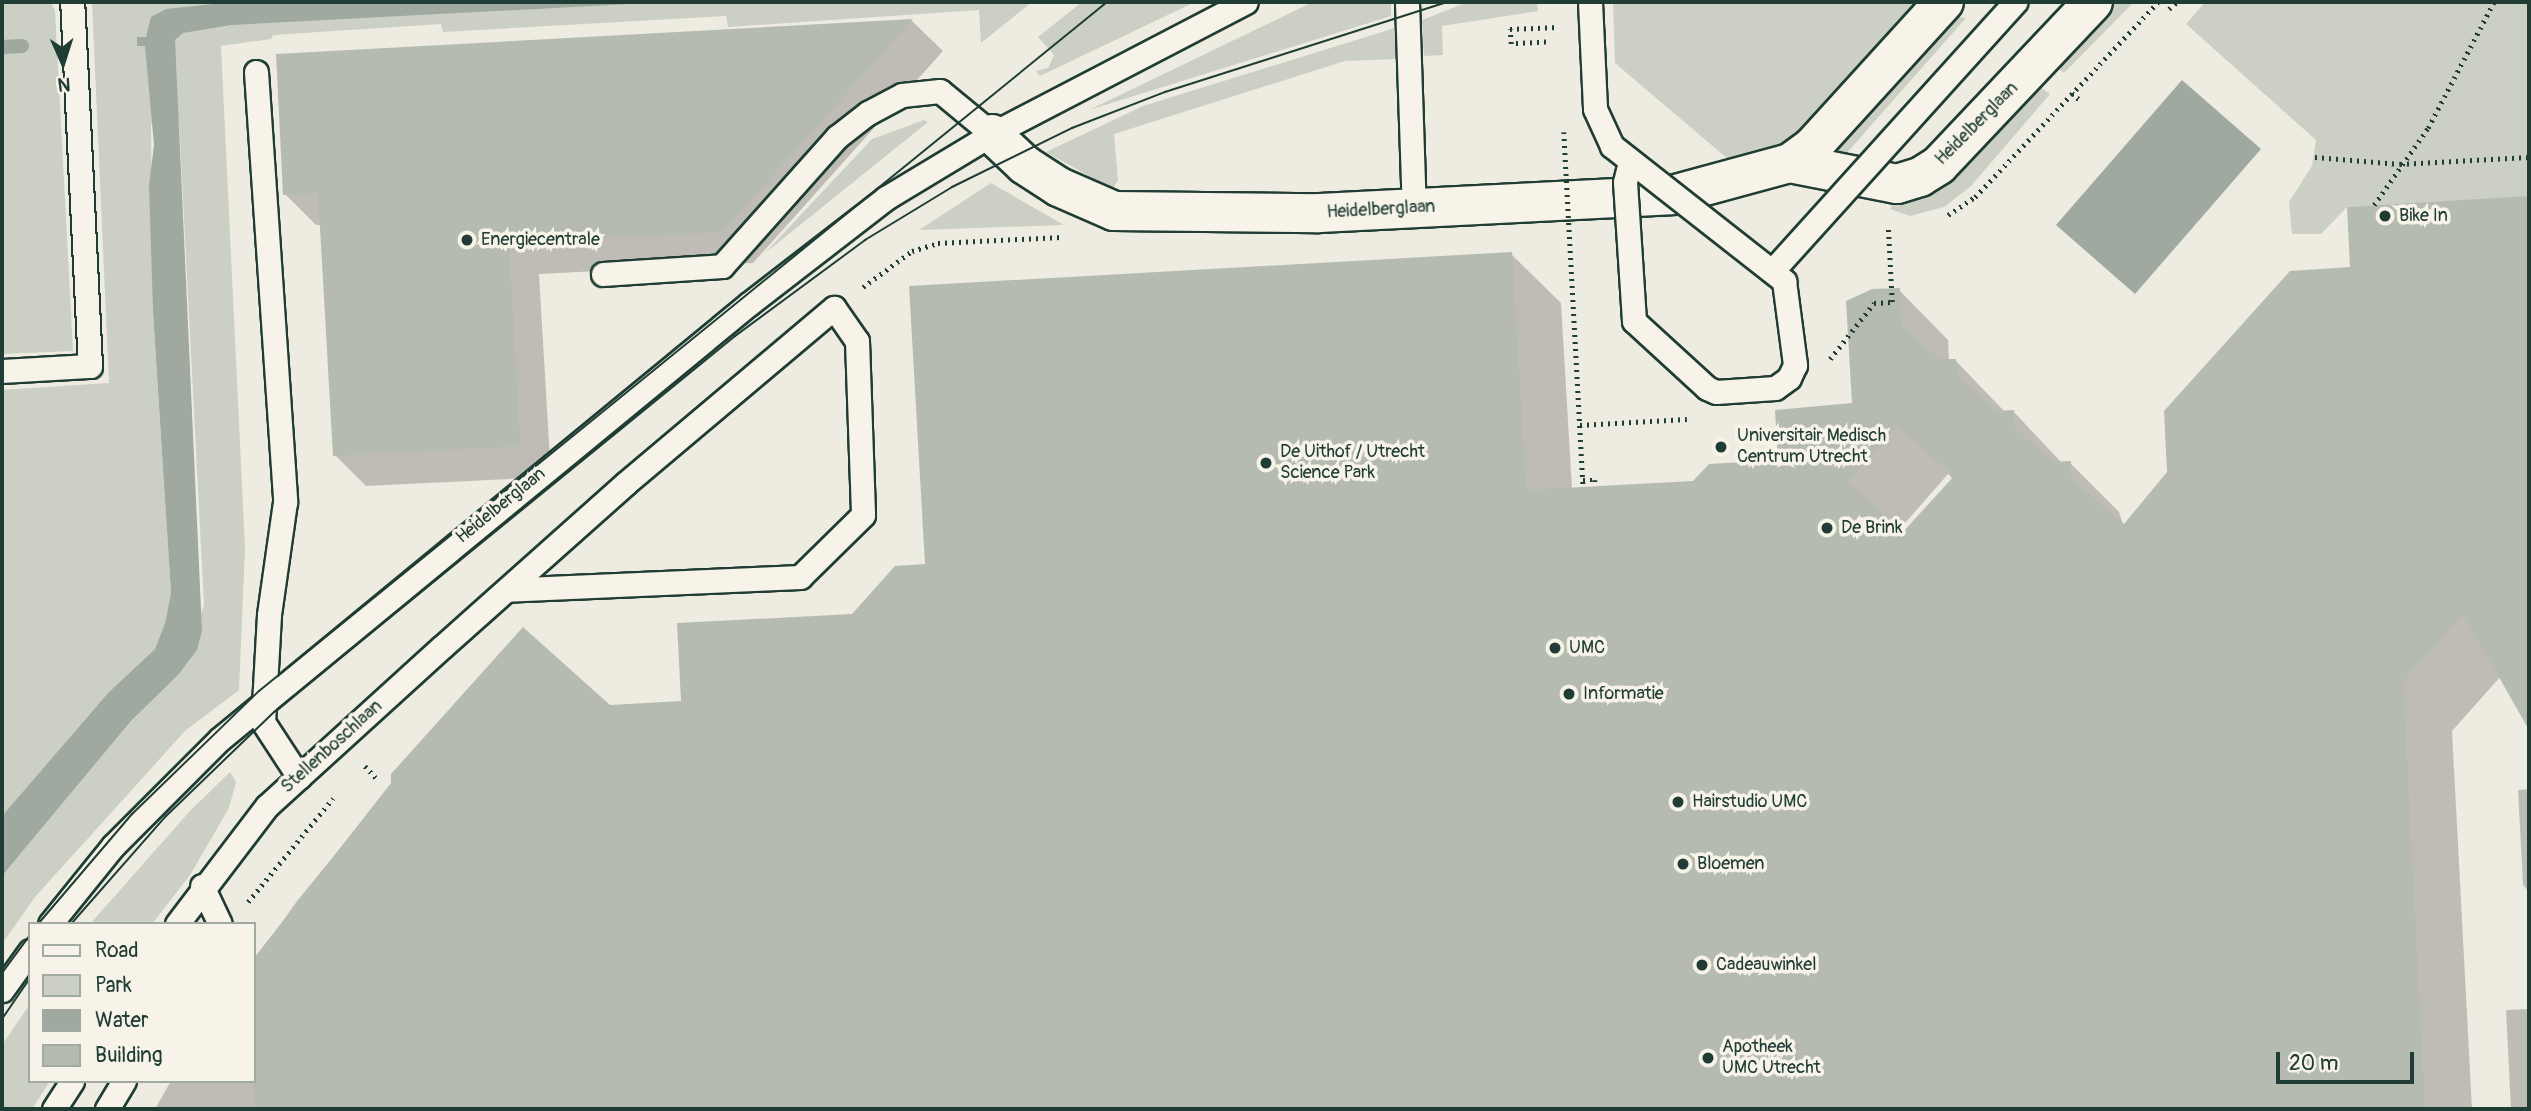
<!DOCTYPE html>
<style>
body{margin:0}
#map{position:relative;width:2531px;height:1111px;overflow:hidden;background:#eeece1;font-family:Pangolin,sans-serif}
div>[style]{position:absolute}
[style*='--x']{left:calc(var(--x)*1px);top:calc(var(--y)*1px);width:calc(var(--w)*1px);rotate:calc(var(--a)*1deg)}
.green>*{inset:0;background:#cccfc4}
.water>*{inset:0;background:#9fa99f}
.shadow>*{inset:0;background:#0003}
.stream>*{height:14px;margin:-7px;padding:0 7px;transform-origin:7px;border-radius:7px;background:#9fa99f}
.building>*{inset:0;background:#b5bbb0}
.path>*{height:4.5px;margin-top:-2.25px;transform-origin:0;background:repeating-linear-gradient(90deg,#1f3d34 0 2px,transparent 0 7px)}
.roads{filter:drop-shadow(2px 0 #1f3d34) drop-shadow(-2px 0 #1f3d34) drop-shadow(0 2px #1f3d34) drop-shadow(0 -2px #1f3d34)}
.service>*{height:23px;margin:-11.5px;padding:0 11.5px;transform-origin:11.5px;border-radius:11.5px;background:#f7f3e8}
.minor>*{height:38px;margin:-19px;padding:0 19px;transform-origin:19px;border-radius:19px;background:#f7f3e8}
.tram>*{height:2px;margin:-1px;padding:0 1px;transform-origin:1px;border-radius:1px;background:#1f3d34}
.path-bridge>*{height:4.5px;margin-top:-2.25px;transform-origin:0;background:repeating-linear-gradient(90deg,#1f3d34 0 2px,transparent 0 7px)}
.bridges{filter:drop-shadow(2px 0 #1f3d34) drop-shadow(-2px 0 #1f3d34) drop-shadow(0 2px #1f3d34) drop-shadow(0 -2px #1f3d34)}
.service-bridge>*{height:23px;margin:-11.5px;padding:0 11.5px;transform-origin:11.5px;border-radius:11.5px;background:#f7f3e8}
.dots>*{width:19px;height:19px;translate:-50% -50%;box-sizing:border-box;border:4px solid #f7f3e8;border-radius:50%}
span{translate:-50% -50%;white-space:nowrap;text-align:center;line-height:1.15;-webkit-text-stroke:7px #f7f3e8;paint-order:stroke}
.street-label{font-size:18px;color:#1f3d34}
.poi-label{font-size:18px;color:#1f3d34}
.left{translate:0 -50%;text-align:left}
.frame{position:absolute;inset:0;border:4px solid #1f3d34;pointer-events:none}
.legend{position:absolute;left:28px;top:922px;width:228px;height:161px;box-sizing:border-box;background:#f7f3e8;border:2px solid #a1aaa0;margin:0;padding:9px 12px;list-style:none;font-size:21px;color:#1f3d34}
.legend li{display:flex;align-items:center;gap:14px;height:35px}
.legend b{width:35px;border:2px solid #a1aaa0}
.north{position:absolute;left:28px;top:28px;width:70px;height:70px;-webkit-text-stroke:5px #f7f3e8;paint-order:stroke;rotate:177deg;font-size:19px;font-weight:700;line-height:28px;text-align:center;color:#1f3d34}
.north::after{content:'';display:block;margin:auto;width:24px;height:32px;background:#1f3d34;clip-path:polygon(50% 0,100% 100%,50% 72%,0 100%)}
.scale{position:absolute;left:2276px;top:1052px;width:138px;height:32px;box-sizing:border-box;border:4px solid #1f3d34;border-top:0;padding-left:9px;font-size:21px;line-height:24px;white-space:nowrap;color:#1f3d34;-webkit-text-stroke:5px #f7f3e8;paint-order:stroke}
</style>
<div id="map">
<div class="green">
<div style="clip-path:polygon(2px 2px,51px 2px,55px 11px,73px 351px,2px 354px)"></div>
<div style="clip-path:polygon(92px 2px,1032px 2px,981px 43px,979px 10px,728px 27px,726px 16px,443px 32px,441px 24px,273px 35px,271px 39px,221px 46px,245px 548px,239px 690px,185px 731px,35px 897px,2px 944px,2px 876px,131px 721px,178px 675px,204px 605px,179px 122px,151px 124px,153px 312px,171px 594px,165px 623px,155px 649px,108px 693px,2px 816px,2px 390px,109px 383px)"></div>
<div style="clip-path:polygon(1082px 2px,1195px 2px,1040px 76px,1036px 71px,1048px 68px,1054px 55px,1038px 37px)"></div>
<div style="clip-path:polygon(1313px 2px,1391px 2px,1391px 16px,1089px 110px)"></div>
<div style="clip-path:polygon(1468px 2px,1537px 2px,1538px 11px,1442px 26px,1443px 55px,1424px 56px,1422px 20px)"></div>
<div style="clip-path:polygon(1613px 2px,1924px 2px,1818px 122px,1785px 147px,1735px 165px,1615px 63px)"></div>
<div style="clip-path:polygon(2104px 2px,2134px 2px,2064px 73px,2046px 59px)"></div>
<div style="clip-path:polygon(2205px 2px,2529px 2px,2529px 197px,2347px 207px,2321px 234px,2292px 234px,2289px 202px,2312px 166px,2316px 140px,2186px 24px)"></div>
<div style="clip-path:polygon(1952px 16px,1966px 18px,1829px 173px,1828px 156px)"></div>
<div style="clip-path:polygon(1395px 28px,1397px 59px,1345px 61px,1114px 134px,1118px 181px,1112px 189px,1046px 152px,1143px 106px)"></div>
<div style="clip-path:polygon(2036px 84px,2050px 94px,1971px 186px,1944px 207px,1910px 216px,1890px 209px,1905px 185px,1943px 185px,1968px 165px)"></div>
<div style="clip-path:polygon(924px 120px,928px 122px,764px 254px,872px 139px)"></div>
<div style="clip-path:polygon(991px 183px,1064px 225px,919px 230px)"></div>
<div style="clip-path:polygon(230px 772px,236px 782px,229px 808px,190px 875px,152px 924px,90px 924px,190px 811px)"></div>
<div style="clip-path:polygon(30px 1004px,30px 1081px,50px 1081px,32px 1109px,2px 1109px,2px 1045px)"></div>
</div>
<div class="water">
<div style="clip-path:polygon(232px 2px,668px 2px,231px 25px,183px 33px,175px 40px,202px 631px,197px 650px,178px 675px,131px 721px,2px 876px,2px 816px,108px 693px,155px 649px,165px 623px,171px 593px,153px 312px,149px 185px,154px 145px,145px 46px,137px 46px,137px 37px,146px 37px,151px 17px,166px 9px)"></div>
<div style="clip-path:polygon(2182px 80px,2261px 149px,2135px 294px,2056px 225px)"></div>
</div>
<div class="shadow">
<div style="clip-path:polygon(912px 21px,943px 51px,753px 263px,539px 274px,551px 477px,366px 486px,335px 455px,322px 225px,316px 225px,285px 194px,278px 56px)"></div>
<div style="clip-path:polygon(evenodd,2529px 199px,2529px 726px,2501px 676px,2452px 731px,2472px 1109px,155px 1109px,171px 1081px,254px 1081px,254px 962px,297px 901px,393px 784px,610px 707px,683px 703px,853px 615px,927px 566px,1511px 254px,1561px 303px,1572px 489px,1694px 483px,1780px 462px,1854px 405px,1899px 290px,1948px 340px,1949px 361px,1955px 360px,2005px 412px,2013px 411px,2062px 463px,2070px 463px,2119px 512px,2124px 527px,2352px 268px,2349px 208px,2529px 199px,1948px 474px,1953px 479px,1903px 534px,1899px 530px,1948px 474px)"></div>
<div style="clip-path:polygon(2529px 789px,2529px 892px,2523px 885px,2518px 790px)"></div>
<div style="clip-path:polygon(2529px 1009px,2529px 1109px,2511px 1109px,2506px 1010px)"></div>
</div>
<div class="stream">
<div style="--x:2;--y:47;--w:20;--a:-3"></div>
</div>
<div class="building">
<div style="clip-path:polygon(913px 19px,722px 232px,509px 243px,520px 446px,333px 456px,318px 193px,283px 195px,276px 54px)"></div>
<div style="clip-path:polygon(evenodd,2529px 196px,2529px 730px,2463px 614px,2403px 681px,2425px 1109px,254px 1109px,254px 958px,391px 783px,391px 774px,523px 627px,610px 705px,681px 701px,677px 623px,852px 614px,895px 566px,925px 564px,909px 286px,1512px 252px,1526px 490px,1693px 481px,1709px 464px,1778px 460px,1775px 410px,1852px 403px,1846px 301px,1872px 289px,1900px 288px,1901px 325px,1939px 359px,1956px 359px,1958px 376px,1996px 411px,2014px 410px,2014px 427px,2053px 462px,2071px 461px,2071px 479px,2124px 524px,2167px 472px,2164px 411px,2290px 271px,2350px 267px,2347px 207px,2529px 196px,1897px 426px,1954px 476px,1903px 532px,1848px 482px,1897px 426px)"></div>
</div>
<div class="path">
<div style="--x:2169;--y:9;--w:11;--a:-41"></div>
<div style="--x:1546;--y:42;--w:35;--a:177"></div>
<div style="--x:1511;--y:44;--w:15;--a:-94"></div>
<div style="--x:1510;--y:29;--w:48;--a:-2.4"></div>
<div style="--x:2072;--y:93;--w:13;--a:42"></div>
<div style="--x:2315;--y:157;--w:85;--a:4.7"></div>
<div style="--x:2400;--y:164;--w:129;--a:-3.1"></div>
<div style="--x:2374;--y:205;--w:94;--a:-55"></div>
<div style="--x:2428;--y:128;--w:142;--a:-62.4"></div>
<div style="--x:1948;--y:215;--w:32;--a:-34"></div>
<div style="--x:1975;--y:197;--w:267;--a:-46.8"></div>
<div style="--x:863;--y:287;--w:61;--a:-36.3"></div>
<div style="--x:912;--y:251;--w:27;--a:-17"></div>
<div style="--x:938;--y:243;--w:124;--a:-2.8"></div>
<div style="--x:1830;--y:359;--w:71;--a:-51.8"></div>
<div style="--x:1874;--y:303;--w:18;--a:-3"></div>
<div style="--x:1892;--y:302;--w:77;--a:-93"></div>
<div style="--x:1580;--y:425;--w:107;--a:-3.2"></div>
<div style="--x:1583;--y:480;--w:12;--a:0"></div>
<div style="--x:1595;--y:480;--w:6;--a:90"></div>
<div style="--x:365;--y:766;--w:16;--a:47"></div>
<div style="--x:248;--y:902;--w:134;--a:-50.7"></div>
</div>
<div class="roads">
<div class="service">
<div style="--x:1407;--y:2;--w:206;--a:88.1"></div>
<div style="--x:256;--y:72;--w:431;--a:86.1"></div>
<div style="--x:285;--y:502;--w:114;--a:98.1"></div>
<div style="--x:269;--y:615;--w:107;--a:93.2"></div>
<div style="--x:263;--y:722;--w:66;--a:56.8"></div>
<div style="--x:603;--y:274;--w:119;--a:-3.8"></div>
<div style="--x:722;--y:266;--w:173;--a:-48.3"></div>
<div style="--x:837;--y:137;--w:39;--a:-38"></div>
<div style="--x:868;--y:113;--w:38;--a:-28"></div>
<div style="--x:902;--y:95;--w:38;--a:-6"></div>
<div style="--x:940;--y:91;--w:67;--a:39.6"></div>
<div style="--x:2;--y:371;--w:88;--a:-3.3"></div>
<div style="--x:90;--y:366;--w:364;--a:-92.8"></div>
<div style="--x:202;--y:886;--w:42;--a:64.7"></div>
<div style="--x:50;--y:924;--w:100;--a:-51.1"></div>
<div style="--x:113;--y:846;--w:151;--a:-45"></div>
<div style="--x:220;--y:739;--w:686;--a:-39.44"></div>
<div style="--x:750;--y:303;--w:172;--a:-37.7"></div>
<div style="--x:886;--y:198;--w:124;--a:-31.1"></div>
<div style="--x:992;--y:134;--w:286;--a:-27.5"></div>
<div style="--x:177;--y:924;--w:148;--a:-52.7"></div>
<div style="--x:267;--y:806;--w:236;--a:-42.3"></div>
<div style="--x:442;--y:647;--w:246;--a:-41.7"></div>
<div style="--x:626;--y:483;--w:272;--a:-40.1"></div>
<div style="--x:834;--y:308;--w:40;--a:55.1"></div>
<div style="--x:857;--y:341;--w:174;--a:88"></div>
<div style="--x:863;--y:515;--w:88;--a:135.5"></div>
<div style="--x:800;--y:577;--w:293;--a:177.5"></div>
<div style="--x:2;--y:990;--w:48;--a:-54.3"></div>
<div style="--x:54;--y:1109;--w:33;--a:-57"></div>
<div style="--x:107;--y:1109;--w:33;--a:-59"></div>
</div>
<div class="minor">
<div style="--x:992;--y:134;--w:45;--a:43.2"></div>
<div style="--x:1025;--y:165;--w:40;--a:32.9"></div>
<div style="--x:1059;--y:187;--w:60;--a:23.6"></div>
<div style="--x:1114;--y:211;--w:205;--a:0.6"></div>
<div style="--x:1319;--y:213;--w:353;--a:-2.9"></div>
<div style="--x:1672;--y:195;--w:122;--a:-15.2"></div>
<div style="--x:1790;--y:163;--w:27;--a:-36"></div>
<div style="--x:1812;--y:147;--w:196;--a:-47.7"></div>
<div style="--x:1790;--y:163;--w:109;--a:11.1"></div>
<div style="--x:1897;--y:184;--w:24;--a:-17"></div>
<div style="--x:1920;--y:177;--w:22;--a:-32"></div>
<div style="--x:1939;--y:165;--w:224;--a:-46.6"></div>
</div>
</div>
<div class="tram">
<div style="--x:38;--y:924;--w:145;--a:-49.5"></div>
<div style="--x:132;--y:814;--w:177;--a:-44.1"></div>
<div style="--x:259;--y:691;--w:1093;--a:-39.09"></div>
<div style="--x:71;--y:924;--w:144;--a:-48.7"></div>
<div style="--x:166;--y:816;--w:150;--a:-43.9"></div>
<div style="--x:274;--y:712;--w:595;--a:-39.2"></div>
<div style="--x:735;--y:336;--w:162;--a:-36.4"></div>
<div style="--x:865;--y:240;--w:102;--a:-31.3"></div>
<div style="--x:952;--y:187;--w:134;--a:-26.2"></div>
<div style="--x:1072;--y:128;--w:100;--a:-21.2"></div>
<div style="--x:1165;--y:92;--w:296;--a:-17.7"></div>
<div style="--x:2;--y:973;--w:47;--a:-53.6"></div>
<div style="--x:2;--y:1019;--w:50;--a:-55.7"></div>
</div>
<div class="path-bridge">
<div style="--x:1564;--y:132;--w:356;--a:86.9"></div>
</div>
<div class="bridges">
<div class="service-bridge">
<div style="--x:1590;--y:2;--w:107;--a:87.3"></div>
<div style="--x:1595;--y:109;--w:41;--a:65.3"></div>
<div style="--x:1612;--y:146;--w:219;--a:38.1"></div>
<div style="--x:1784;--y:281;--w:85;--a:82.5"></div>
<div style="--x:1795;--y:365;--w:14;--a:115"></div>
<div style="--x:1789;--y:378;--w:17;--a:144"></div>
<div style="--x:1775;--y:388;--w:59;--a:176.1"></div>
<div style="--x:1716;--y:392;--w:10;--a:-156"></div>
<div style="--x:1707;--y:388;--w:99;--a:-137.5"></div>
<div style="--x:1634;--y:321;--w:139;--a:-93.7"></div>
<div style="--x:1625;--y:182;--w:21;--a:-76"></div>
<div style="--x:1774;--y:269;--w:360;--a:-47.9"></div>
</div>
</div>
<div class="dots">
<div style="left:2385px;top:216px;background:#1f3d34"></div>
<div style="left:467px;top:240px;background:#1f3d34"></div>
<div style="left:1721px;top:447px;background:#1f3d34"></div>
<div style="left:1266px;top:463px;background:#1f3d34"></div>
<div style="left:1827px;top:528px;background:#1f3d34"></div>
<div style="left:1555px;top:648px;background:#1f3d34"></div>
<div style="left:1569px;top:694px;background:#1f3d34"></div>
<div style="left:1678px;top:802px;background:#1f3d34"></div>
<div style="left:1683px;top:864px;background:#1f3d34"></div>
<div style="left:1702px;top:965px;background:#1f3d34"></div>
<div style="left:1708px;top:1058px;background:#1f3d34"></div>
</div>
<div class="street-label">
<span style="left:1977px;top:124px;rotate:-45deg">Heidelberglaan</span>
<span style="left:1381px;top:210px;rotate:-3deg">Heidelberglaan</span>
<span style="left:501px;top:506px;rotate:-39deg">Heidelberglaan</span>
<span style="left:332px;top:747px;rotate:-42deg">Stellenboschlaan</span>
</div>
<div class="poi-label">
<span class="left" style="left:2399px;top:216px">Bike In</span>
<span class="left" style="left:481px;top:240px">Energiecentrale</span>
<span class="left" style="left:1737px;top:447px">Universitair Medisch<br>Centrum Utrecht</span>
<span class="left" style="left:1280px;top:463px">De Uithof / Utrecht<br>Science Park</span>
<span class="left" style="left:1841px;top:528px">De Brink</span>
<span class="left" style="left:1569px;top:648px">UMC</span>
<span class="left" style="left:1583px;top:694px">Informatie</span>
<span class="left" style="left:1692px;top:802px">Hairstudio UMC</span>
<span class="left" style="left:1697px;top:864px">Bloemen</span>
<span class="left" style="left:1716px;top:965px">Cadeauwinkel</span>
<span class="left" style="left:1722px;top:1058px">Apotheek<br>UMC Utrecht</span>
</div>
<div class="frame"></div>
<ul class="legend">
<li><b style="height:9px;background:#f7f3e8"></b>Road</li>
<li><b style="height:19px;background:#cccfc4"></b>Park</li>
<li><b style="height:19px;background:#9fa99f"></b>Water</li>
<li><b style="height:19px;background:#b5bbb0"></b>Building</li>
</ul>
<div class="north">N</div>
<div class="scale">20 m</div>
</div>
